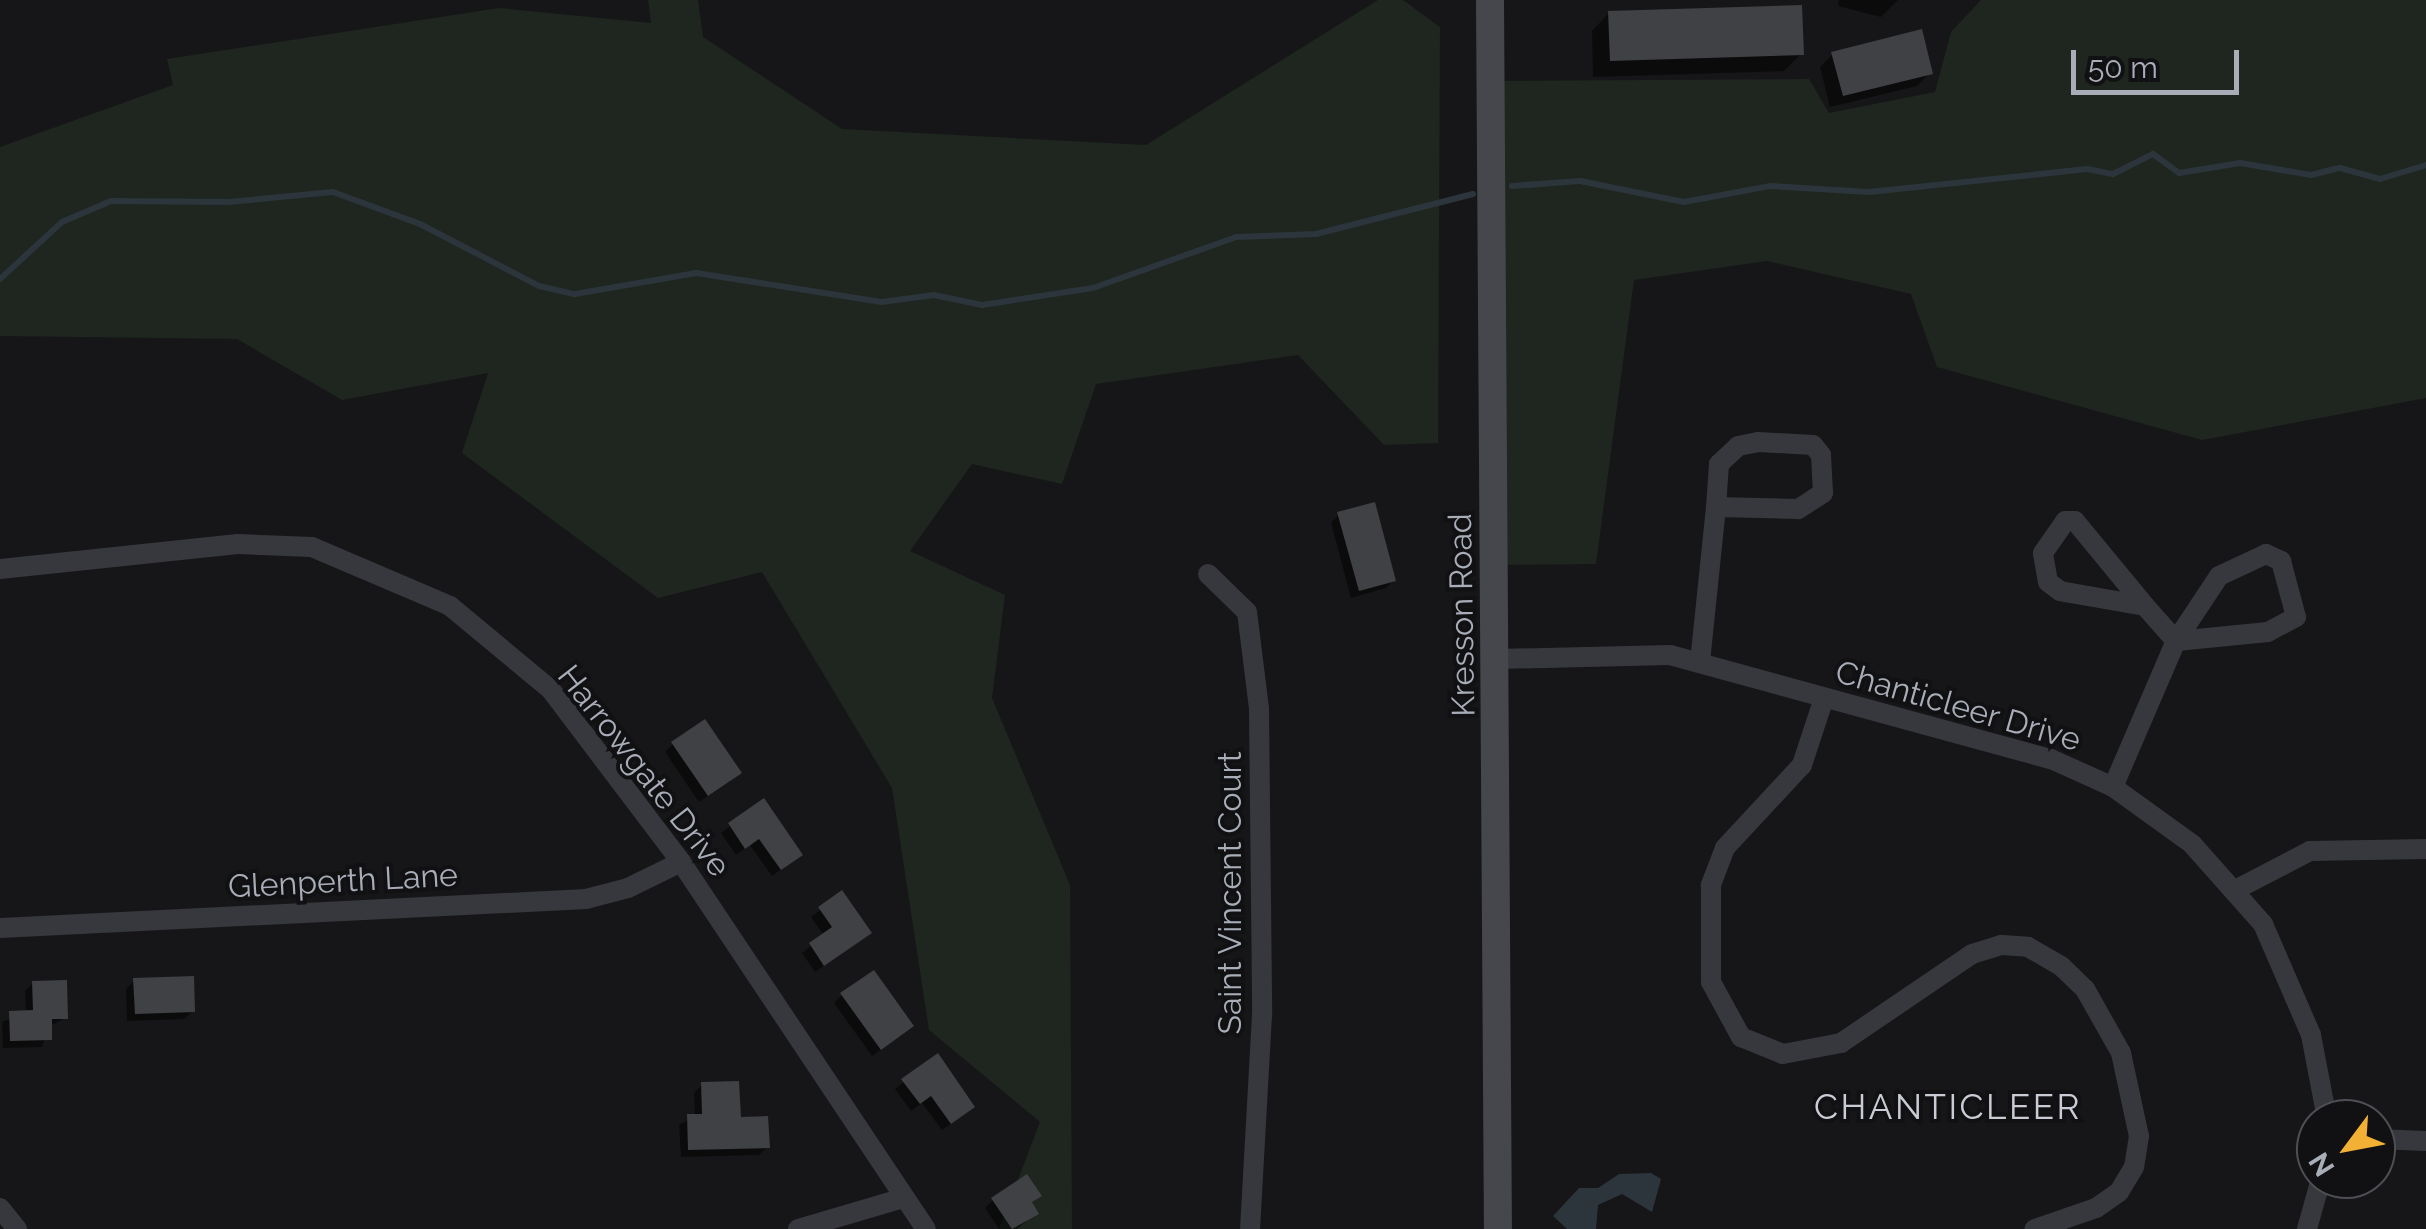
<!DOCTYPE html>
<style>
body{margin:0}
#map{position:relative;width:2426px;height:1229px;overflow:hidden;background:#161618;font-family:Raleway,sans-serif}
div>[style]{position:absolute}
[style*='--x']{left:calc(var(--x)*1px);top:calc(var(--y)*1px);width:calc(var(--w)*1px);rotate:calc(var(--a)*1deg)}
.green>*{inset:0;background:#1e261f}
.water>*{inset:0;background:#2c353c}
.shadow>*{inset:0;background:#0007}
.stream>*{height:6px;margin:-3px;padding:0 3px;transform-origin:3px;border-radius:3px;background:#2c353c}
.building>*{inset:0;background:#404145}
.street>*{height:20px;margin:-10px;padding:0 10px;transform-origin:10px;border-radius:10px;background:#37383d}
.secondary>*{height:28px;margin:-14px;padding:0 14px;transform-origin:14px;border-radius:14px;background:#45474d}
span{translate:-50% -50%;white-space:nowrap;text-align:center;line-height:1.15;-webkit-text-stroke:8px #111113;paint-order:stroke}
.street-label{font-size:32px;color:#a8adb8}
.neighbourhood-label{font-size:35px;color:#c9ccd4;letter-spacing:2.5px}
.north{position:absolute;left:2296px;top:1099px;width:100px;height:100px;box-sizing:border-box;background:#111113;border:2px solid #4d4f55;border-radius:50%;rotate:238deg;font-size:28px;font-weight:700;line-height:40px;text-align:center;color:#a8adb8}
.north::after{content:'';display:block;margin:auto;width:35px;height:45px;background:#f2b134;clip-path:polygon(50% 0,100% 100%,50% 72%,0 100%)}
.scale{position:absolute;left:2071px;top:50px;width:168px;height:45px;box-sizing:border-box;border:5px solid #a8adb8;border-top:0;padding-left:12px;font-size:30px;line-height:35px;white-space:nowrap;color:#a8adb8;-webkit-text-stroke:8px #111113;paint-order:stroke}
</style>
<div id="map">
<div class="green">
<div style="clip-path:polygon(648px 0,698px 0,703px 37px,842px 129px,1146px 145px,1378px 0,1403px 0,1440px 27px,1438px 443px,1384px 445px,1298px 355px,1096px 384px,1062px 484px,972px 464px,910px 551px,1005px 595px,992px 698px,1070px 885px,1072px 1229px,999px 1229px,1040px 1122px,929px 1030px,892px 788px,762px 572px,658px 598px,462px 453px,488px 373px,342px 400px,237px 339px,0 336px,0 147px,173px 85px,167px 59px,499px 8px,651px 23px)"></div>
<div style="clip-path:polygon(1981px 0,2426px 0,2426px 398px,2202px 440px,1937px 367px,1911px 294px,1767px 261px,1634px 280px,1596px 564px,1495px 565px,1488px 81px,1809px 79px,1829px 113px,1935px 92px,1951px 32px)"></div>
</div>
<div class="water">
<div style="clip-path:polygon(1651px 1173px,1661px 1179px,1652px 1212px,1622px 1194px,1598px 1205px,1596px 1229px,1567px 1229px,1553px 1216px,1579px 1188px,1598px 1188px,1619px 1174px)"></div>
</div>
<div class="shadow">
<div style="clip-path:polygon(1839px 0,1898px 0,1881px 17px,1838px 6px)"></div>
<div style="clip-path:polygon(1609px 13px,1801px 54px,1784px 71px,1593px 77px,1592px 31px)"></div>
<div style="clip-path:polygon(1833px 54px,1930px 73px,1917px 86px,1830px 107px,1820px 67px)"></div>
<div style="clip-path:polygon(1339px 514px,1394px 580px,1386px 588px,1351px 598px,1331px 523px)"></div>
<div style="clip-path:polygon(673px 744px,731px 781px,699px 802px,665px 752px)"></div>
<div style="clip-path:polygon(763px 802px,800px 855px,772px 876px,750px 845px,736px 855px,721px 833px)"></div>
<div style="clip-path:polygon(842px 893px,861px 940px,815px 972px,802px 953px,824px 936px,811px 917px)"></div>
<div style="clip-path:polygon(134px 981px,193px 1011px,184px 1019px,127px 1021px,126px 989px)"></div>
<div style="clip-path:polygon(33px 983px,65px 1018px,50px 1026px,42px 1047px,3px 1048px,2px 1022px,26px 1013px,25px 991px)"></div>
<div style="clip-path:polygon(842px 995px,903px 1034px,872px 1056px,834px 1003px)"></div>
<div style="clip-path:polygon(937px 1056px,964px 1115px,942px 1130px,922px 1103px,911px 1111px,895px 1089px)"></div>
<div style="clip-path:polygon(702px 1085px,767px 1147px,759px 1155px,681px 1157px,679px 1125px,695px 1116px,694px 1093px)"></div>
<div style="clip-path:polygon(1038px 1196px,1030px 1204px,1036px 1213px,1017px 1229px,999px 1229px,985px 1208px,993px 1200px)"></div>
</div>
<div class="stream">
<div style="--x:1512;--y:186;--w:68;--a:-4.2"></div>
<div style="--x:1580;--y:181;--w:106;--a:11.4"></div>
<div style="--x:1684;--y:202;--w:87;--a:-10.5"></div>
<div style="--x:1770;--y:186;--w:99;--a:3.5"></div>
<div style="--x:1869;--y:192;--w:219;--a:-6"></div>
<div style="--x:2087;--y:169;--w:26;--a:11"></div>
<div style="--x:2113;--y:174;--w:45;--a:-26.6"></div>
<div style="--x:2153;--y:154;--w:32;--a:36"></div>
<div style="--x:2179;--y:173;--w:62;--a:-9.3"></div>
<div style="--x:2240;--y:163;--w:72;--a:9.6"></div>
<div style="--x:2311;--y:175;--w:30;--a:-14"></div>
<div style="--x:2340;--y:168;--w:41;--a:15.4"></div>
<div style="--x:2380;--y:179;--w:48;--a:-16.9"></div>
<div style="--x:0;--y:279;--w:84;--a:-42.6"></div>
<div style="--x:62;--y:222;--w:53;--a:-23.2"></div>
<div style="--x:111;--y:201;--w:118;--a:0.5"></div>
<div style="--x:229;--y:202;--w:104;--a:-5.5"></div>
<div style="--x:333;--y:192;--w:93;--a:20.2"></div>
<div style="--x:420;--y:224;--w:134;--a:27.5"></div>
<div style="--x:539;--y:286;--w:37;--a:13"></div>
<div style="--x:575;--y:294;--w:123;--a:-9.8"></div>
<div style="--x:696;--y:273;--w:188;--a:8.9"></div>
<div style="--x:882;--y:302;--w:52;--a:-7.7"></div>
<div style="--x:934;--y:295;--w:49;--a:11.8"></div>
<div style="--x:982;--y:305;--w:112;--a:-8.7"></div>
<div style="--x:1093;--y:288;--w:152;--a:-19.6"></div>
<div style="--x:1236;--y:237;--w:80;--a:-2.1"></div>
<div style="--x:1316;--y:234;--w:162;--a:-14.3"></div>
</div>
<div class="building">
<div style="clip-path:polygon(1802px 5px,1804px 55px,1610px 61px,1608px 11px)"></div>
<div style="clip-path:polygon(1922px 29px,1933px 74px,1843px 96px,1831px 52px)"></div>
<div style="clip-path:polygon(1375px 502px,1396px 581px,1359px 591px,1337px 512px)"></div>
<div style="clip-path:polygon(705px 719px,742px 773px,708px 796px,671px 742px)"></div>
<div style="clip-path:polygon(764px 798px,803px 855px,781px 870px,759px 839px,745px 849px,728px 823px)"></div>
<div style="clip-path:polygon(842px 890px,872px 933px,824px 966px,809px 943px,832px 927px,818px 907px)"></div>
<div style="clip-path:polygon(874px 970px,914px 1026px,881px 1050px,840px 993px)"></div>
<div style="clip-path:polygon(194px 976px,195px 1012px,135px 1014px,133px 978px)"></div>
<div style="clip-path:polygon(67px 980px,68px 1019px,52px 1019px,52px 1040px,10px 1041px,9px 1011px,33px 1010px,32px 981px)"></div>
<div style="clip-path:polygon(938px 1053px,975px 1107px,951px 1124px,931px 1096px,920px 1104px,901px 1079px)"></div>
<div style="clip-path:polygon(739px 1081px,741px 1117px,768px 1116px,770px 1148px,688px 1150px,687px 1114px,702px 1114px,701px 1082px)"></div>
<div style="clip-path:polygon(1027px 1174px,1042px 1196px,1032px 1202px,1039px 1214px,1012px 1229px,991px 1198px)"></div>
</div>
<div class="street">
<div style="--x:1758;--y:442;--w:55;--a:3.1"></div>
<div style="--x:1813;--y:445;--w:13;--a:51"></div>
<div style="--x:1821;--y:455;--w:38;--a:87"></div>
<div style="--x:1823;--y:493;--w:30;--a:147"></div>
<div style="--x:1798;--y:509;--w:82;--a:-178.6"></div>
<div style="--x:1716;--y:507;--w:43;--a:-86"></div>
<div style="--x:1719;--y:464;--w:26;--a:-43"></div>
<div style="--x:1738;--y:446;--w:20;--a:-11"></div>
<div style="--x:2065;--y:521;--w:10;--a:0"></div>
<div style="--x:2075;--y:521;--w:110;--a:50.5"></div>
<div style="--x:2145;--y:606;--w:86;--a:-170"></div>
<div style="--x:2060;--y:591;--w:15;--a:-143"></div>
<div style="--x:2048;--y:582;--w:29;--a:-100"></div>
<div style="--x:2043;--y:553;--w:39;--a:-55"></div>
<div style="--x:2266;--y:554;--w:17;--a:25"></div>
<div style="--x:2281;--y:561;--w:58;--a:75"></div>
<div style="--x:2296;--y:617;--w:32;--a:152"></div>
<div style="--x:2268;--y:632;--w:92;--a:174.4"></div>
<div style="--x:2176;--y:641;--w:78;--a:-56.5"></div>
<div style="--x:2219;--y:576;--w:52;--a:-25.1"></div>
<div style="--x:0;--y:569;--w:239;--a:-6"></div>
<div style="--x:238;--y:544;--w:74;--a:2.3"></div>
<div style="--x:312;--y:547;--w:150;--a:23.1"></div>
<div style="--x:450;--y:606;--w:131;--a:39.7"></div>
<div style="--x:551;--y:690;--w:216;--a:52.9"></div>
<div style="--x:681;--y:862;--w:441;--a:56.3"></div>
<div style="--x:1208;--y:574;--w:54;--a:44.3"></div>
<div style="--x:1247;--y:612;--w:98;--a:82.9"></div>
<div style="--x:1259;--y:709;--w:306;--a:89.4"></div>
<div style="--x:1262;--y:1015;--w:214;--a:93.2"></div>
<div style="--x:1498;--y:659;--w:172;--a:-1.3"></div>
<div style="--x:1670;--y:655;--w:395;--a:15.3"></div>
<div style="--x:2051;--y:759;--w:68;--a:24.3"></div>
<div style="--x:2113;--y:787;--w:97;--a:35.8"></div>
<div style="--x:2192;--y:844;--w:107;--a:48.4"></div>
<div style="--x:2263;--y:924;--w:121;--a:66.6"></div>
<div style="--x:2311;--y:1035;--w:86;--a:79.2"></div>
<div style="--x:1700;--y:662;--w:156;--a:-84.1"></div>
<div style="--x:1824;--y:698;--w:71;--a:108.2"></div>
<div style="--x:1802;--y:765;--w:113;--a:132.9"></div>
<div style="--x:1725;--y:848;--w:40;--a:111"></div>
<div style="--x:1711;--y:885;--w:97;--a:90"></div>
<div style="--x:1711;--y:982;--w:63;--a:61.4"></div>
<div style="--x:1741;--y:1037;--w:45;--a:22"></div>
<div style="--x:1783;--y:1054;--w:59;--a:-10.7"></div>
<div style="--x:1841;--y:1043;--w:158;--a:-34.2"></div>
<div style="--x:1972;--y:954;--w:31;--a:-17"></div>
<div style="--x:2002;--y:945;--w:26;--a:4"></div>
<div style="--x:2028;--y:947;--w:38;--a:30"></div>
<div style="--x:2061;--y:966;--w:33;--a:44"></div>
<div style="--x:2085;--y:989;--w:73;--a:60.6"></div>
<div style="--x:2121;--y:1053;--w:85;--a:77.8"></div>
<div style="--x:2139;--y:1136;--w:31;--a:99"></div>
<div style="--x:2134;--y:1167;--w:29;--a:121"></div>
<div style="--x:2119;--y:1192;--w:28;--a:145"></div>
<div style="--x:2096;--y:1208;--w:65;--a:161"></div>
<div style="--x:2113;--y:787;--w:159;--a:-66.7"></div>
<div style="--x:2176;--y:641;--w:47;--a:-131.5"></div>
<div style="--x:2237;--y:889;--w:82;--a:-27.5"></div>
<div style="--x:2310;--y:851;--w:116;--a:-1"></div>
<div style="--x:0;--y:928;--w:587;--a:-2.83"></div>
<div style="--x:586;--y:899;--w:43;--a:-14.7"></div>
<div style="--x:628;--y:888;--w:59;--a:-26.1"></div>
<div style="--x:2376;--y:1139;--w:50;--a:2.3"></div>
<div style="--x:0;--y:1208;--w:27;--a:51"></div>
<div style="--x:798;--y:1229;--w:109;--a:-16.4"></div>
<div style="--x:2307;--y:1229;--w:52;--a:-74.4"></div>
</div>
<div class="secondary">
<div style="--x:1490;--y:0;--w:1229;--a:89.63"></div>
</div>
<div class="street-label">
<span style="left:1462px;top:615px;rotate:-91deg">Kresson Road</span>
<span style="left:1958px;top:706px;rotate:16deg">Chanticleer Drive</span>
<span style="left:644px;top:771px;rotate:52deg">Harrowgate Drive</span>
<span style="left:343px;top:881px;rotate:-3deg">Glenperth Lane</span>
<span style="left:1230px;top:893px;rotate:-90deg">Saint Vincent Court</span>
</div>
<div class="neighbourhood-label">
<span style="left:1948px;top:1107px">CHANTICLEER</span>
</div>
<div class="north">N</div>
<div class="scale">50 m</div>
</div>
